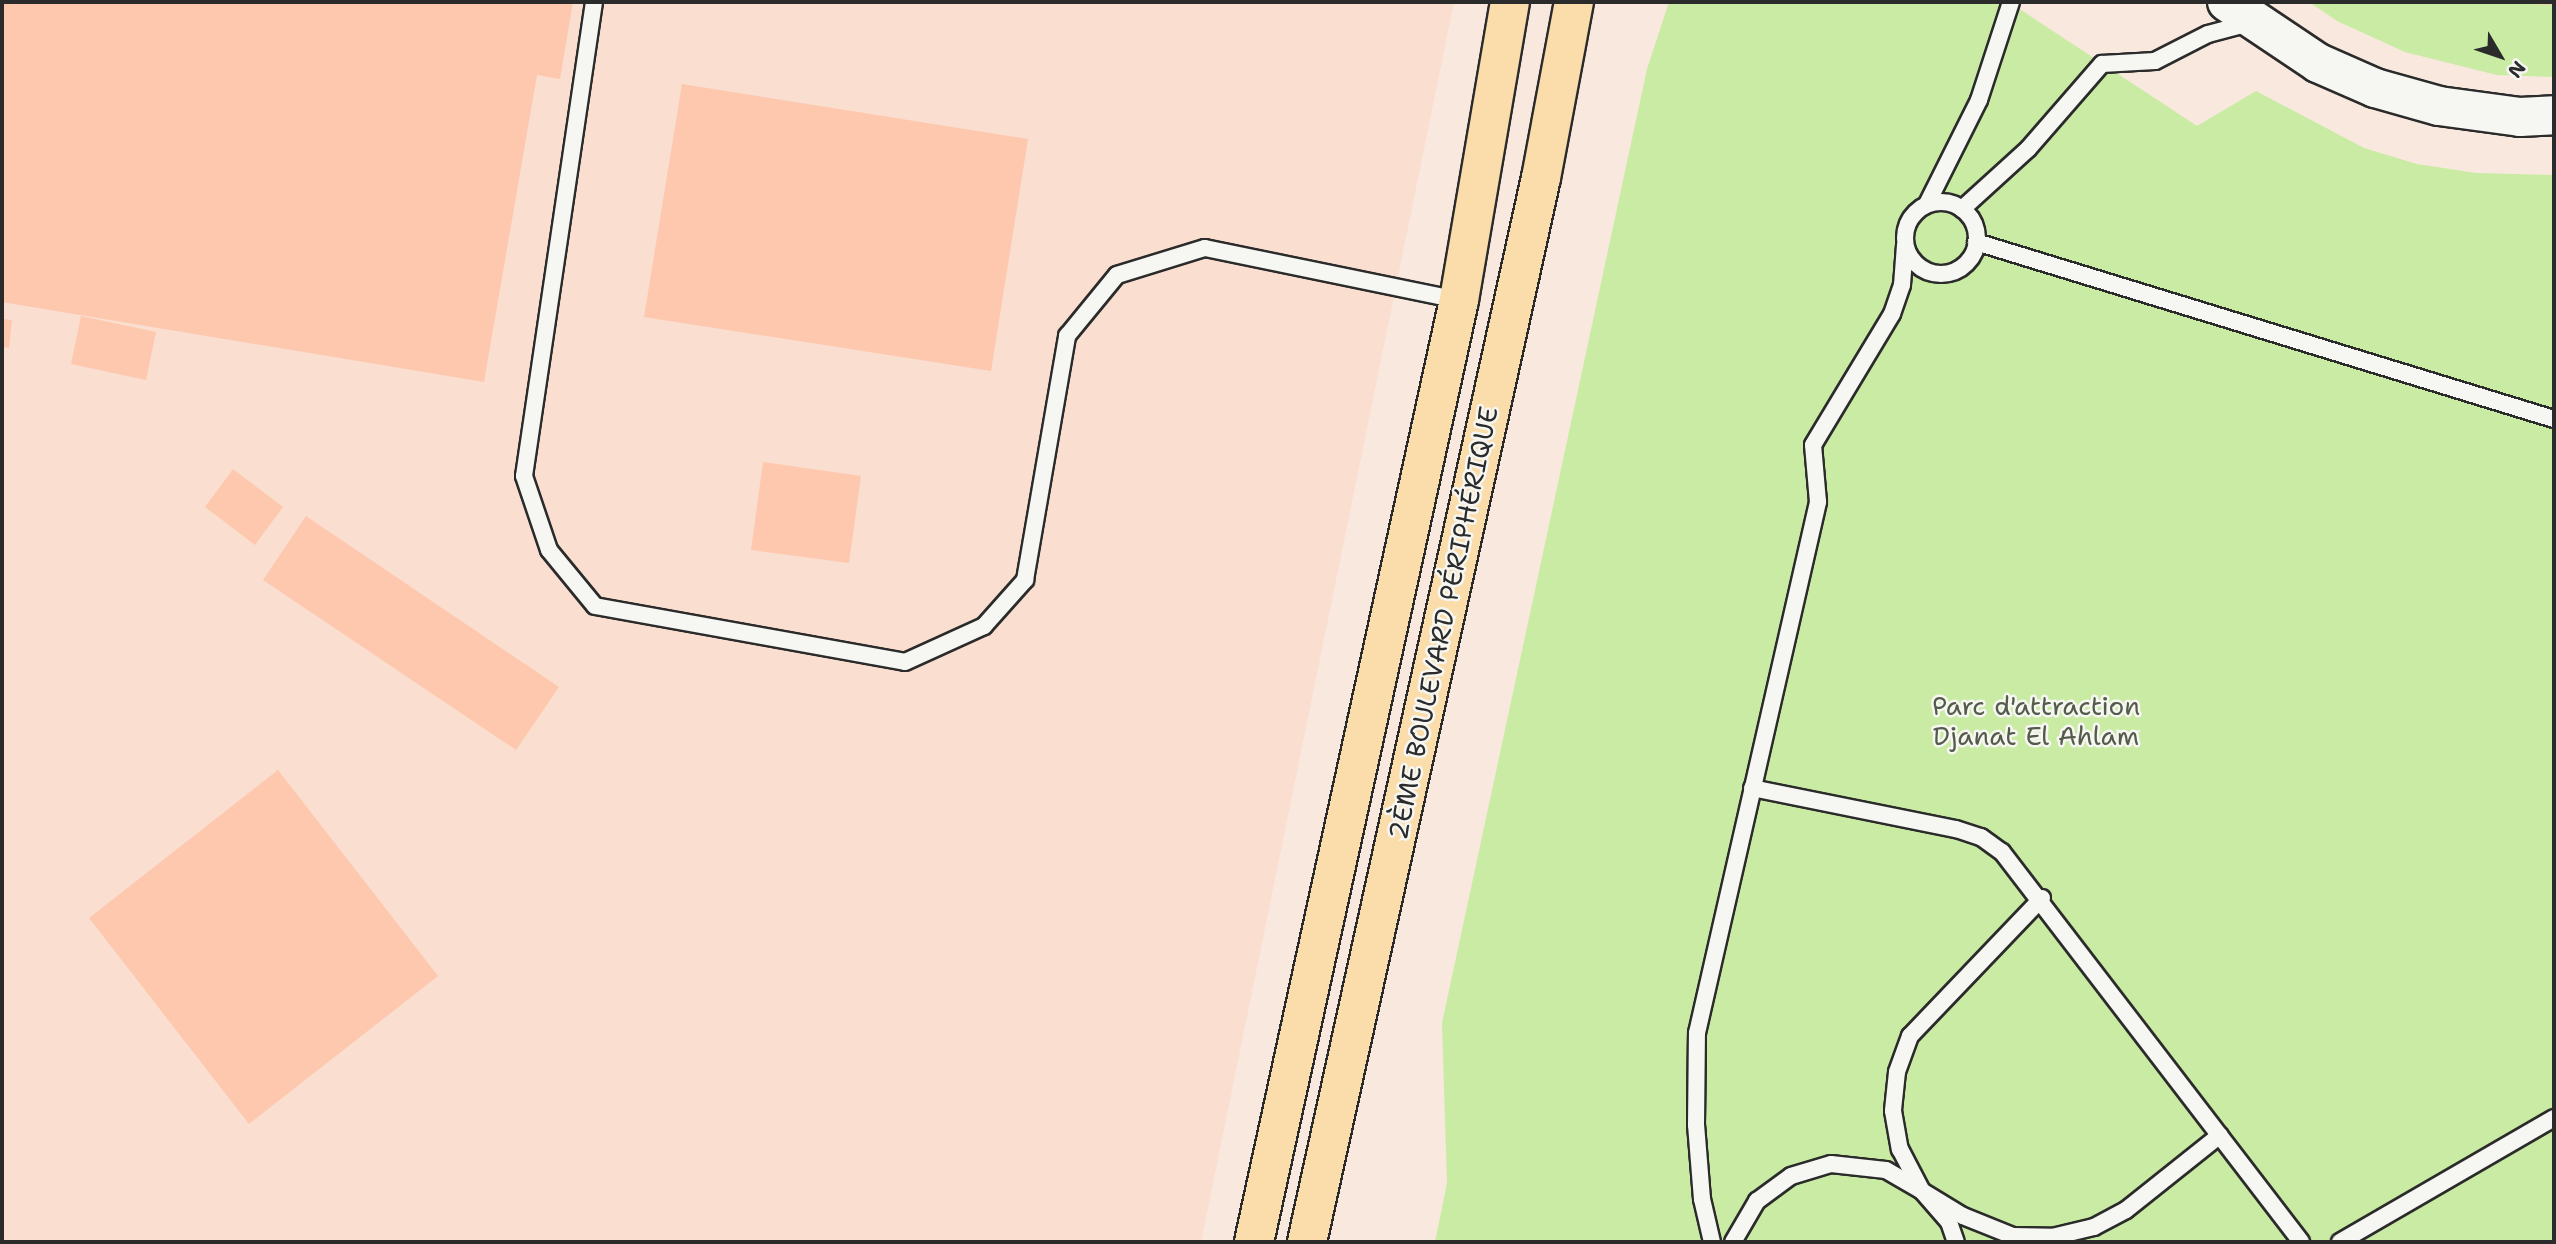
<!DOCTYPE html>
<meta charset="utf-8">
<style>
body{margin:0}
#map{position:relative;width:2556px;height:1244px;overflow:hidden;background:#f8e8de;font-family:"Shantell Sans",sans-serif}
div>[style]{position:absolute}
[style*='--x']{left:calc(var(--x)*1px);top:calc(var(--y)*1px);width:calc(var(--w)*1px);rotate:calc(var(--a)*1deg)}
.built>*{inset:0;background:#faded0}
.green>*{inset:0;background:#caeba3}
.building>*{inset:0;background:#fdc8ae}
.roads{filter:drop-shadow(2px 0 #2b2b2b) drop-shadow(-2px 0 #2b2b2b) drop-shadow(0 2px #2b2b2b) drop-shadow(0 -2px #2b2b2b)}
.service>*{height:16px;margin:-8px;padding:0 8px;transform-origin:8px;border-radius:8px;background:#f6f6f2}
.service>.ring{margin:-8px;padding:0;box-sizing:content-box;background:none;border:16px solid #f6f6f2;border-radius:50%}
.tertiary>*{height:38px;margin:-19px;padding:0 19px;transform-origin:19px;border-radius:19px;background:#f6f6f2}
.primary>*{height:38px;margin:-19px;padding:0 19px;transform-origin:19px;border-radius:19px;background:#faddab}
span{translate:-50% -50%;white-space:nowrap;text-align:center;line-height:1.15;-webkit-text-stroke:5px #f6f6f2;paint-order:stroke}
.street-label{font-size:26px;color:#2b2b2b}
.park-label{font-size:26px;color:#535b49}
.frame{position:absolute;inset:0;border:4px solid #2b2b2b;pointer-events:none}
.north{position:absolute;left:2465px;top:21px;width:70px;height:70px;-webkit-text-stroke:5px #f6f6f2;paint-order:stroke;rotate:129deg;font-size:19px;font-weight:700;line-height:28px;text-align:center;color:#2b2b2b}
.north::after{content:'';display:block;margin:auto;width:24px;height:32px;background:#2b2b2b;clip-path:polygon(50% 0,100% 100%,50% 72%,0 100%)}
</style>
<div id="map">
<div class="built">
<div style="clip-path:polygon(2px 2px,1454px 2px,1201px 1242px,2px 1242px)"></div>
</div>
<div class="green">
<div style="clip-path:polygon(1669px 2px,2009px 2px,2197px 126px,2256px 91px,2364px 148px,2417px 164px,2476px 173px,2554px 175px,2554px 1242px,1435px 1242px,1447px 1183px,1442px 1023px,1647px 69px)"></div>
<div style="clip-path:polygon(2309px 2px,2554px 2px,2554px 77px,2497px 75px,2405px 52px,2337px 21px)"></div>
</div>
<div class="building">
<div style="clip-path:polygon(2px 2px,573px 2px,560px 79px,537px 75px,484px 382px,2px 302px)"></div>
<div style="clip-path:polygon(2531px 2px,2554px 2px,2554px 5px,2531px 4px)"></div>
<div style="clip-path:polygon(682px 84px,1028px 139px,991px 371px,644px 317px)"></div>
<div style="clip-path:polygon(81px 316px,156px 332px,146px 380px,71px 364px)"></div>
<div style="clip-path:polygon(2px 319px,12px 320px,9px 348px,2px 347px)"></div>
<div style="clip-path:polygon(763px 462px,861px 476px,849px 563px,751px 550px)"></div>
<div style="clip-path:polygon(233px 469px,283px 507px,255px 545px,205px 507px)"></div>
<div style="clip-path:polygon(306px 516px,559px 687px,516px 750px,263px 580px)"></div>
<div style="clip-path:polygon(278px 770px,438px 976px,249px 1124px,89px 918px)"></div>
</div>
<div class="roads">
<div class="service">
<div style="--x:594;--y:2;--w:479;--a:98.4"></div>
<div style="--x:524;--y:476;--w:78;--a:71.3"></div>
<div style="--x:549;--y:550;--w:72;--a:50.6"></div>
<div style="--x:595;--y:606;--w:315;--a:10.2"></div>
<div style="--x:905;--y:662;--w:87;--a:-24.5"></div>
<div style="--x:984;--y:626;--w:62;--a:-48.3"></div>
<div style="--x:1025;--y:580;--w:248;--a:-80.2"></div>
<div style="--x:1067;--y:336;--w:79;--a:-50.7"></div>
<div style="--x:1117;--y:275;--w:92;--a:-17.1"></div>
<div style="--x:1205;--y:248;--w:259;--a:11.6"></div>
<div class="ring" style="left:1905px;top:202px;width:56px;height:56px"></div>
<div style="--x:1927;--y:204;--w:116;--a:-63.4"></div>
<div style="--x:1979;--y:100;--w:103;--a:-71.9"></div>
<div style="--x:1962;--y:209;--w:89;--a:-42.3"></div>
<div style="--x:2028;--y:149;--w:113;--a:-49"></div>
<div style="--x:2102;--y:64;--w:53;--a:-3.2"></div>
<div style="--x:2155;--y:61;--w:59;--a:-27"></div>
<div style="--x:2208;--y:34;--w:43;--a:-14.7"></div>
<div style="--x:1976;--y:242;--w:604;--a:17.03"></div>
<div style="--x:1752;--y:788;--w:208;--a:11.4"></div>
<div style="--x:1956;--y:829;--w:26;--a:18"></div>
<div style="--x:1981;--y:837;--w:26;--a:36"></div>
<div style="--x:2002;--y:852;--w:491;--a:52.5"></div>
<div style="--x:2042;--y:898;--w:191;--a:133.7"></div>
<div style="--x:1910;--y:1036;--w:38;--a:110"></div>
<div style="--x:1897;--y:1072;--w:39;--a:96"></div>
<div style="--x:1893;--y:1111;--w:39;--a:80"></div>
<div style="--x:1900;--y:1149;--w:47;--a:62.4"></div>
<div style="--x:1922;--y:1191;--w:48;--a:31.4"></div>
<div style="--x:1963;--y:1216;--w:54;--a:21.8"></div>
<div style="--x:2013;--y:1236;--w:39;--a:1"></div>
<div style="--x:2052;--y:1237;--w:43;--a:-13.4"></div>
<div style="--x:2094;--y:1227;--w:36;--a:-28"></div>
<div style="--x:2126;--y:1210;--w:120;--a:-38.6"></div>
<div style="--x:1712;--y:1242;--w:44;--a:-103.1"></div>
<div style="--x:1702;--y:1199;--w:74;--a:-94.6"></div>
<div style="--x:1696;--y:1125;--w:92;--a:-89.4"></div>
<div style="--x:1697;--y:1033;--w:545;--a:-77.16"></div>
<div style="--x:1818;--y:502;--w:57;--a:-95"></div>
<div style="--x:1813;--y:445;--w:153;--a:-58.9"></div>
<div style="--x:1892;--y:314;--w:31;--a:-71"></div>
<div style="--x:1902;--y:285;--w:40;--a:-85.7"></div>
<div style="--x:1733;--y:1242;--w:48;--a:-59.7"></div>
<div style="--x:1757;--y:1201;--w:42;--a:-36.3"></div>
<div style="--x:1791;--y:1176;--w:42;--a:-16.7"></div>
<div style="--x:1831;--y:1164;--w:55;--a:6.2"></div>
<div style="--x:1886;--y:1170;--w:42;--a:30.3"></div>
<div style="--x:1922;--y:1191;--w:41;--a:48.9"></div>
<div style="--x:1949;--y:1222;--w:21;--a:71"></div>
<div style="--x:2340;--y:1242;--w:247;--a:-30.1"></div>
</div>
<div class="tertiary">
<div style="--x:2227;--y:2;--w:110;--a:33.8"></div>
<div style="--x:2318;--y:63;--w:62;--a:23.7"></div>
<div style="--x:2375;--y:88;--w:66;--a:15.7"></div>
<div style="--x:2439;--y:106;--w:82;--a:7.7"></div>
<div style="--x:2520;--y:117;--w:34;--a:-3"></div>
</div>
<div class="primary">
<div style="--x:1254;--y:1242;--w:964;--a:-77.72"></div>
<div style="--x:1459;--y:300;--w:302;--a:-80.3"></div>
<div style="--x:1307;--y:1242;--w:1089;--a:-77.6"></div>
<div style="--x:1541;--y:178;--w:179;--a:-79.4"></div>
</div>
</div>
<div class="street-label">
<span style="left:1443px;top:623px;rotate:-78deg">2ÈME BOULEVARD PÉRIPHÉRIQUE</span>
</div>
<div class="park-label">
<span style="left:2036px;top:721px">Parc d'attraction<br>Djanat El Ahlam</span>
</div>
<div class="frame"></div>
<div class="north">N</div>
</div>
